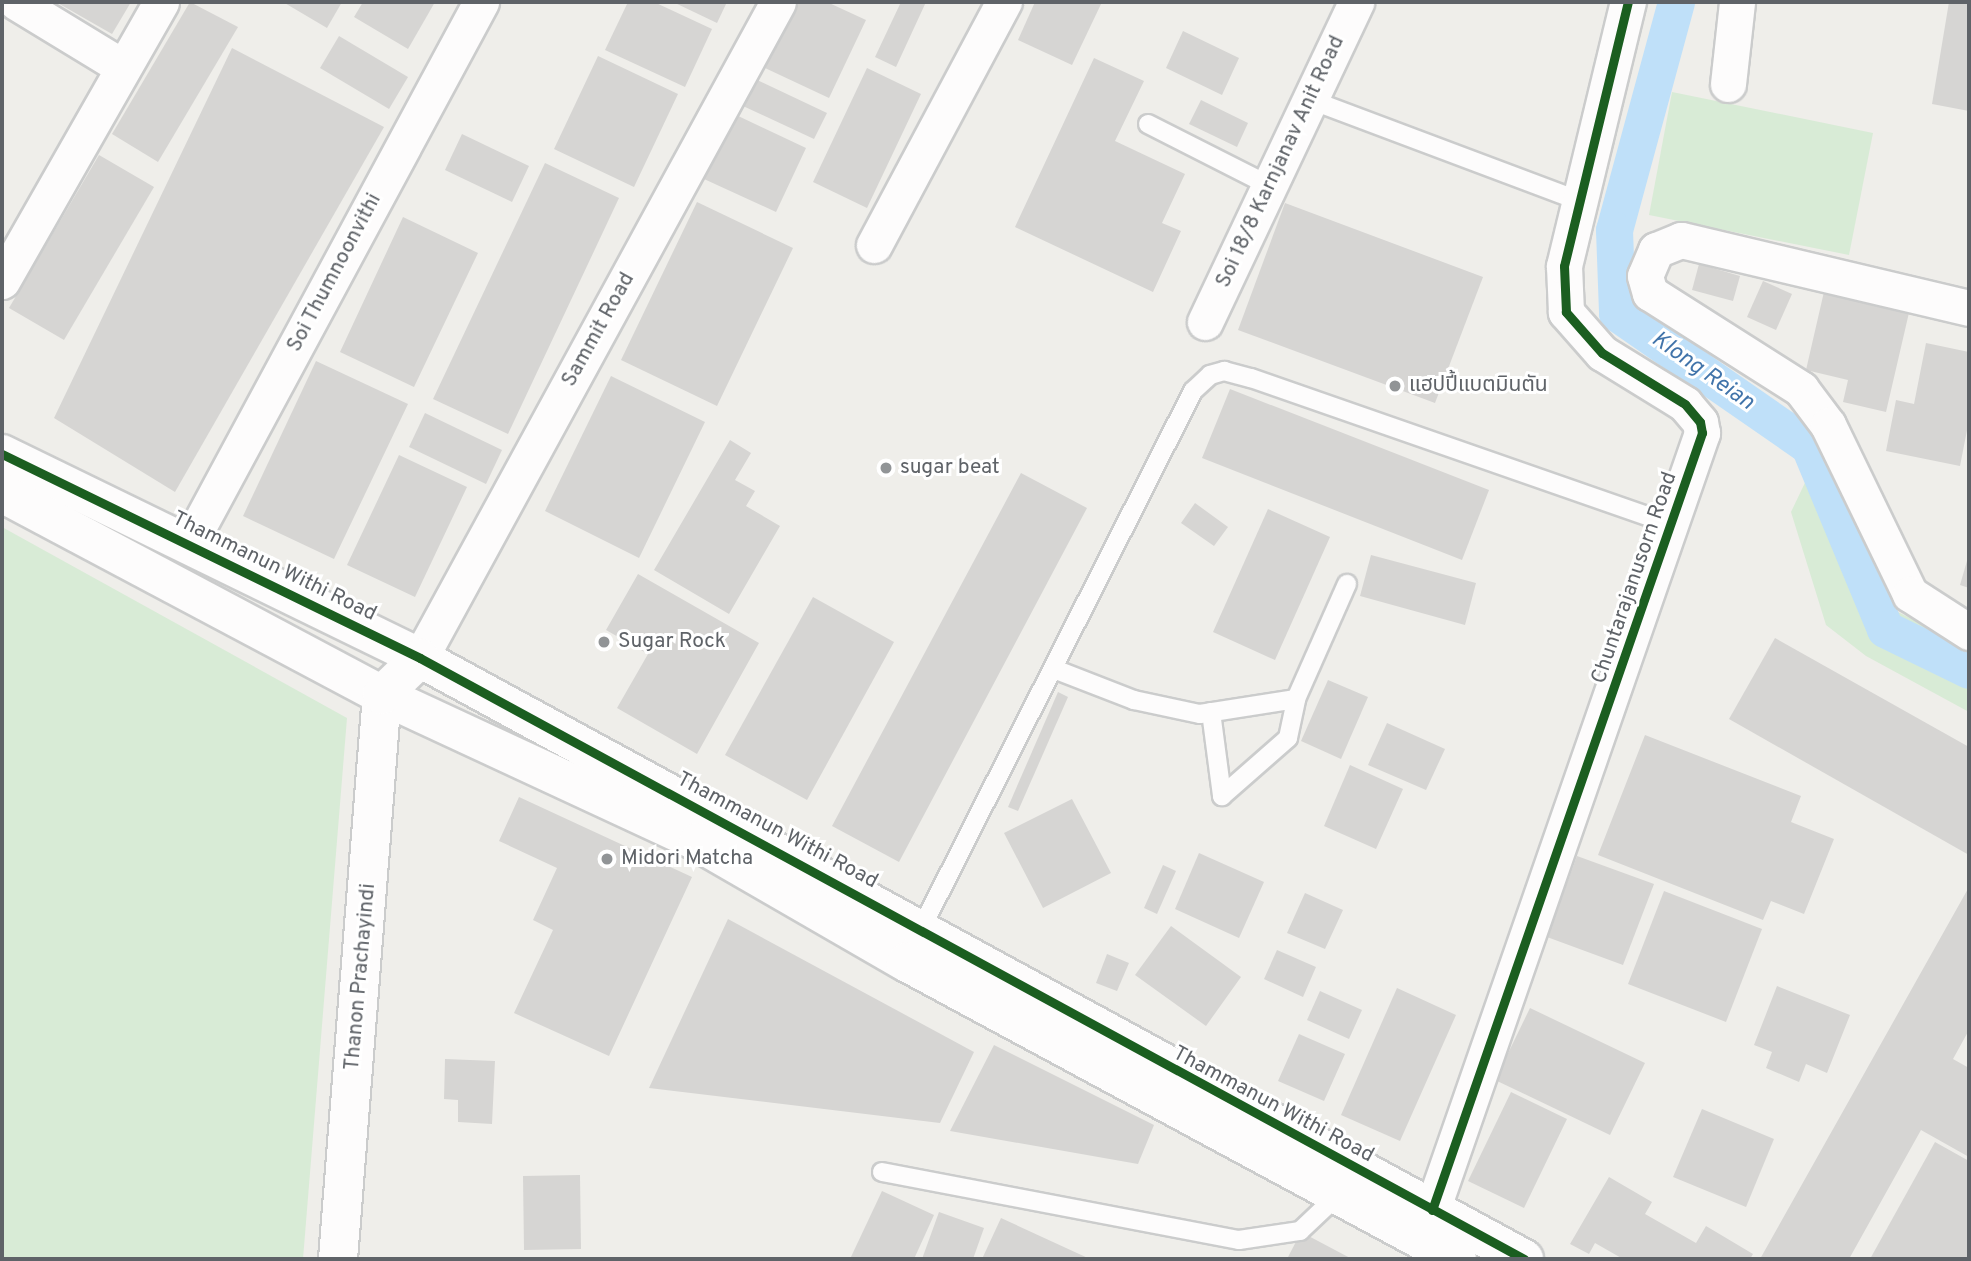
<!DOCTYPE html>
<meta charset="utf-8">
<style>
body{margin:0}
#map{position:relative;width:1971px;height:1261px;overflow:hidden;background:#efeeea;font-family:Overpass,"Noto Sans Thai",sans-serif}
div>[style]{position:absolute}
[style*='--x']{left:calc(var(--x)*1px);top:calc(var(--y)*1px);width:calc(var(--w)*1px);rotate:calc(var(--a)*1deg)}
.green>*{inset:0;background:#d8ebd6}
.canal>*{height:37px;margin:-18.5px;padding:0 18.5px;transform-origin:18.5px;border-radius:18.5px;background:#bfe0f9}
.building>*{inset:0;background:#d6d5d3}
.roads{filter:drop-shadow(2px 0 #cbcccc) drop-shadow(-2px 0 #cbcccc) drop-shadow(0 2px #cbcccc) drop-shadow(0 -2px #cbcccc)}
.service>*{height:18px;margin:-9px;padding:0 9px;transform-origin:9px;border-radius:9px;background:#fdfcfc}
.minor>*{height:35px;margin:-17.5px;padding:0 17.5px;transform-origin:17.5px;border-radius:17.5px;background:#fdfcfc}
.tertiary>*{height:38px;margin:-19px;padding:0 19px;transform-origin:19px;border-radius:19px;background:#fdfcfc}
.secondary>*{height:38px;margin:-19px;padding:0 19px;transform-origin:19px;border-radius:19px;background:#fdfcfc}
.cycleway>*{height:9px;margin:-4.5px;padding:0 4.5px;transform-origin:4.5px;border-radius:4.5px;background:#1b5e20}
.dots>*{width:19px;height:19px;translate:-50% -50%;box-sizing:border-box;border:4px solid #fff;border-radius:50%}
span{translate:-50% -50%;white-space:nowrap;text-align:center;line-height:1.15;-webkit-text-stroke:6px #fff;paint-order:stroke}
.street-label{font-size:21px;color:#5f6368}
.poi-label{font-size:21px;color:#5f6368}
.left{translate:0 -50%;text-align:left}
.water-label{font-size:23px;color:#4174aa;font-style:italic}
.frame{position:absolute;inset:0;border:4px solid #5f6368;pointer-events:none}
</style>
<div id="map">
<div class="green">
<div style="clip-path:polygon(1672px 92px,1873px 133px,1849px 255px,1649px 215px)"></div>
<div style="clip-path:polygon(1824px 443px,1898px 612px,1969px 648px,1969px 712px,1866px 656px,1826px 625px,1791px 512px)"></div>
<div style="clip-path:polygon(2px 527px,347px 718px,303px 1259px,2px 1259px)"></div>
</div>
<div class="canal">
<div style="--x:1676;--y:2;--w:236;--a:105.2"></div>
<div style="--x:1614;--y:230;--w:83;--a:87.9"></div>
<div style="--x:1617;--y:313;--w:234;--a:34.7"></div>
<div style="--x:1809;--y:446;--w:198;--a:67.4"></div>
<div style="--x:1885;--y:629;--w:93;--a:26"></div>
</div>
<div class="building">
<div style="clip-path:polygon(56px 2px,131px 2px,112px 34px)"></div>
<div style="clip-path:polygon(190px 2px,238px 27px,158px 162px,112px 134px)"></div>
<div style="clip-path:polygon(283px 2px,342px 2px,327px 28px)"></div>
<div style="clip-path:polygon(363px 2px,435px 2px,408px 49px,354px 17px)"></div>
<div style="clip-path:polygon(628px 2px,654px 2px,712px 29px,685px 87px,605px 50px)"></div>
<div style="clip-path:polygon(673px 2px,727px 2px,717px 23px)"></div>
<div style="clip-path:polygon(796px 2px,827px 2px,866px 20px,829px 98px,765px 68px)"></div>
<div style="clip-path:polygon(901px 2px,926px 2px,896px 67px,875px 57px)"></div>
<div style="clip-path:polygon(1035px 2px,1102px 2px,1072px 65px,1018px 40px)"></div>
<div style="clip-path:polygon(1949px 2px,1969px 2px,1969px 111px,1932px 104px)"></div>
<div style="clip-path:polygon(1183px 31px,1239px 58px,1222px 95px,1166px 68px)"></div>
<div style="clip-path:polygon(339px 36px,408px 77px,389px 109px,320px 68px)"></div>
<div style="clip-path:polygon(232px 48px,384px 127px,175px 492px,54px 418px)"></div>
<div style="clip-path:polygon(598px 56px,678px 94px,634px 187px,554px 149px)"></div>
<div style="clip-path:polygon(1094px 58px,1144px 81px,1115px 141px,1185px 174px,1162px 223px,1181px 231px,1153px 292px,1015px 227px)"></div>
<div style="clip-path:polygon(867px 68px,921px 94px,867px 208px,813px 182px)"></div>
<div style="clip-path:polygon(755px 79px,827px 113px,814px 139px,743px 106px)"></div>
<div style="clip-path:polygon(1201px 100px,1248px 123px,1237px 147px,1189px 124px)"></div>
<div style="clip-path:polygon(734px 114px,806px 148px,776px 212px,704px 179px)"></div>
<div style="clip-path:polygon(462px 134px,529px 166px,512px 202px,445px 170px)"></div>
<div style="clip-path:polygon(99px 155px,154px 187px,64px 340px,9px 308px)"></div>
<div style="clip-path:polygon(545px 163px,619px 198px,508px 434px,433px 399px)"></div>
<div style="clip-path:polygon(697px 202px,793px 248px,717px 406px,621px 360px)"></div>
<div style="clip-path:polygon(1285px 203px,1483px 277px,1435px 403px,1238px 330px)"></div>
<div style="clip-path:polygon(403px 217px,478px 253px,414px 387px,340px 352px)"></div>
<div style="clip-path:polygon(1699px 264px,1740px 276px,1733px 301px,1692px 290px)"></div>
<div style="clip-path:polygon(1763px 281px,1792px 294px,1776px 330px,1747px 317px)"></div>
<div style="clip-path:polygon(1826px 283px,1911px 304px,1886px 412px,1843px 402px,1848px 380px,1806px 370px)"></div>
<div style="clip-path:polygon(1926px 343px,1969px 352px,1969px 420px,1960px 466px,1886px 451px,1896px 400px,1914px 404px)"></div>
<div style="clip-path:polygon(316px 361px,408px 404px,334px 559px,243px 516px)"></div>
<div style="clip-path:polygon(611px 376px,705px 422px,639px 558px,545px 511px)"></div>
<div style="clip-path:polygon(1230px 389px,1489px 490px,1462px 560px,1202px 458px)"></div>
<div style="clip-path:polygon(425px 413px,502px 450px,486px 484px,409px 447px)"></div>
<div style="clip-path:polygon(730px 440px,751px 453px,735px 480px,755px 491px,746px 506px,780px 526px,729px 614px,654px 570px)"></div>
<div style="clip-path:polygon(399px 455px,467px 487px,415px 597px,347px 565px)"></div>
<div style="clip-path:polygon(1021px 473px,1087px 508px,899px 862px,832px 826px)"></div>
<div style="clip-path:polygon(1195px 503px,1228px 527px,1214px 546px,1181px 523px)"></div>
<div style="clip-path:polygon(1268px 509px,1330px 537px,1275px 660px,1213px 632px)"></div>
<div style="clip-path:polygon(1969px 554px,1969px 588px,1960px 585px)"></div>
<div style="clip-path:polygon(1371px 555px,1476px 583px,1465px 625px,1360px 596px)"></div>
<div style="clip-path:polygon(638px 574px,759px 643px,697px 754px,617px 708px,648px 654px,606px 630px)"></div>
<div style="clip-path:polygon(813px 597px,894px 642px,807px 800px,725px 755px)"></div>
<div style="clip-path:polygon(1775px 638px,1969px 747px,1969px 855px,1729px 719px)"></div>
<div style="clip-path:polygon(1328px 680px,1368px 697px,1341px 759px,1301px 741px)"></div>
<div style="clip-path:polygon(1058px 692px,1068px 697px,1018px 811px,1008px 807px)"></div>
<div style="clip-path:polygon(1387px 723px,1445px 749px,1426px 790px,1368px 765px)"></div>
<div style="clip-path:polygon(1645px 735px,1801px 796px,1791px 822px,1834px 839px,1804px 914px,1771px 901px,1763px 920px,1598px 855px)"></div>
<div style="clip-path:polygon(1350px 765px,1403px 789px,1376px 849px,1324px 826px)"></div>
<div style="clip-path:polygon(519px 797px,692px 877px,609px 1056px,514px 1013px,553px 930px,533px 920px,557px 868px,499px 841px)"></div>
<div style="clip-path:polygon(1072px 799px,1111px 873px,1043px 908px,1004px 833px)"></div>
<div style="clip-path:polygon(1199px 853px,1264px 882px,1239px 938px,1175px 909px)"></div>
<div style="clip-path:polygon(1577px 856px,1654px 884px,1623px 965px,1547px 937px)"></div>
<div style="clip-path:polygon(1163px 865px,1176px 871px,1157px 914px,1144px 908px)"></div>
<div style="clip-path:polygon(1969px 887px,1969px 1030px,1953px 1059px,1969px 1068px,1969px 1157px,1921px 1130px,1849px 1259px,1760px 1259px)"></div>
<div style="clip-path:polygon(1664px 891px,1762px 929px,1726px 1022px,1628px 984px)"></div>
<div style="clip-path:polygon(1305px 893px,1343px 910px,1325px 949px,1287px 933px)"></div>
<div style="clip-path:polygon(728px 919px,974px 1052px,940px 1123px,649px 1088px)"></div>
<div style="clip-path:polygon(1171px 926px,1241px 977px,1206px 1026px,1135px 975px)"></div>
<div style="clip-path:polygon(1277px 950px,1316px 967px,1303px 997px,1264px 979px)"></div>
<div style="clip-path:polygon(1107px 954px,1129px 963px,1117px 991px,1096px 983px)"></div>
<div style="clip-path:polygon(1777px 986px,1850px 1015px,1827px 1073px,1806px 1064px,1799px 1082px,1766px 1068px,1772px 1052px,1754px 1045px)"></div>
<div style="clip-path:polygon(1397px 988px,1456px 1015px,1400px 1141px,1341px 1115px)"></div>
<div style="clip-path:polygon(1320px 991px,1362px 1010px,1349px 1039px,1307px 1020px)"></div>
<div style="clip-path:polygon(1530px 1008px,1645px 1063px,1610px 1135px,1495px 1080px)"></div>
<div style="clip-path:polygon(1299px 1034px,1345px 1054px,1324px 1101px,1278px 1081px)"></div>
<div style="clip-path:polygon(994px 1045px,1154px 1125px,1138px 1164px,950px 1131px)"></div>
<div style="clip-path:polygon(445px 1059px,495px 1061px,492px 1124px,458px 1122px,458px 1100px,444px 1099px)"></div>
<div style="clip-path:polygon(1511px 1092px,1567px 1119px,1524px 1208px,1468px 1181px)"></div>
<div style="clip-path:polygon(1702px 1109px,1774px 1139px,1746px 1207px,1673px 1177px)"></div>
<div style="clip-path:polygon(1935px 1142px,1969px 1161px,1969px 1259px,1870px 1259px)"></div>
<div style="clip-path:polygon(580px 1175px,581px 1249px,524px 1250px,523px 1176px)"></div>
<div style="clip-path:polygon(1609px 1177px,1652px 1202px,1645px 1214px,1696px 1243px,1706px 1226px,1753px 1254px,1750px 1259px,1623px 1259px,1595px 1243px,1589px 1254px,1570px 1244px)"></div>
<div style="clip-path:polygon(882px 1191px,934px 1215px,914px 1259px,850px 1259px)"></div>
<div style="clip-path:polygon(939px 1212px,984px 1228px,973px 1259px,922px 1259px)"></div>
<div style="clip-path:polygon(1001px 1218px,1090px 1259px,982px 1259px)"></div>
<div style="clip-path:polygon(1301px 1232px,1352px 1259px,1287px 1259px)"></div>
</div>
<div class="roads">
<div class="service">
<div style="--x:1311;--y:100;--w:290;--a:20.6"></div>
<div style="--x:1148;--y:124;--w:139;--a:26.9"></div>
<div style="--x:1054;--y:669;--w:86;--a:21.2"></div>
<div style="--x:1134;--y:700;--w:67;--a:12"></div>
<div style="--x:1200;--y:714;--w:97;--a:-8.9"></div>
<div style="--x:1296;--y:699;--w:126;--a:-66.1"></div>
<div style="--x:1211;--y:712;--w:85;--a:82.5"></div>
<div style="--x:1222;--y:796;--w:88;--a:-41.3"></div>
<div style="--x:1288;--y:738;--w:40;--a:-78"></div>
<div style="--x:921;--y:929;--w:603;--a:-63.18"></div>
<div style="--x:1193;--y:391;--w:23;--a:-43"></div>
<div style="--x:1210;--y:375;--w:15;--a:-16"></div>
<div style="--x:1224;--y:371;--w:28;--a:15"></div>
<div style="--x:1251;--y:378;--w:446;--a:19.2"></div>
<div style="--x:882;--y:1172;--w:363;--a:10.8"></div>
<div style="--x:1239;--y:1240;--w:62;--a:-8.4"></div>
<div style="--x:1300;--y:1231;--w:50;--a:-43.4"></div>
</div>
<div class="minor">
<div style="--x:16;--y:2;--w:125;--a:31.3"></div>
<div style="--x:1728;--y:84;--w:82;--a:-83.7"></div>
<div style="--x:874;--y:245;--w:276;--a:-61.9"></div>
<div style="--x:2;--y:281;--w:321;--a:-60.3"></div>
<div style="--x:1969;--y:308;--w:296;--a:-166.7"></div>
<div style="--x:1681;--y:240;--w:27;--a:158"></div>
<div style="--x:1656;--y:250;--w:28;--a:113"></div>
<div style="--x:1645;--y:276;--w:18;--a:74"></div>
<div style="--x:1650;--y:293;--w:179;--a:32.4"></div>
<div style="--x:1801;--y:389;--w:45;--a:53.1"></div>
<div style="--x:1828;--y:425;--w:188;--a:64.1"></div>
<div style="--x:1910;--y:594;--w:70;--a:32.8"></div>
<div style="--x:1205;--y:322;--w:354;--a:-64.7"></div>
<div style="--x:189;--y:544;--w:616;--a:-61.69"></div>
<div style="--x:420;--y:658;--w:747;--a:-61.38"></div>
<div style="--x:1432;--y:1210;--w:823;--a:-70.84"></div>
<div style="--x:1702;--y:433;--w:11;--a:-100"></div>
<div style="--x:1700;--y:422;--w:23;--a:-130"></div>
<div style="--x:1685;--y:404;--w:97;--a:-148.4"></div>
<div style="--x:1602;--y:353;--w:55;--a:-131.3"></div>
<div style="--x:1566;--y:312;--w:46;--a:-92.5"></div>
<div style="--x:1564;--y:266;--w:272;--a:-76.4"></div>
</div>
<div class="tertiary">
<div style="--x:2;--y:454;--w:465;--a:26"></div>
<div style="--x:420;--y:658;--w:1257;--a:28.56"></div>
<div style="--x:2;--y:493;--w:430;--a:28"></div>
<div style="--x:382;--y:695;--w:349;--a:24.9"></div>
<div style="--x:698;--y:842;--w:240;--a:30"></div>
<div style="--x:906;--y:962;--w:626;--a:28.33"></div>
<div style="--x:338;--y:1259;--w:566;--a:-85.54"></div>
</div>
<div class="secondary">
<div style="--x:382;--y:695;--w:53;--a:-44.2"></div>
</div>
</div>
<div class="cycleway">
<div style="--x:2;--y:454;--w:465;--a:26"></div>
<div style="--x:420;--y:658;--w:1257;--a:28.56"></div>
<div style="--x:1432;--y:1210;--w:823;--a:-70.84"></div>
<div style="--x:1702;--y:433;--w:11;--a:-100"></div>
<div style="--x:1700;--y:422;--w:23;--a:-130"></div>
<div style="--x:1685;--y:404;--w:97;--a:-148.4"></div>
<div style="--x:1602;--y:353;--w:55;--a:-131.3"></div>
<div style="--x:1566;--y:312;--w:46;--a:-92.5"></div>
<div style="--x:1564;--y:266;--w:272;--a:-76.4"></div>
</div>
<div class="dots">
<div style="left:1395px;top:386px;background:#919496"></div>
<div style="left:886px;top:468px;background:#919496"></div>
<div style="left:604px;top:642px;background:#919496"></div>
<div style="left:607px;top:859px;background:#919496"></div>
</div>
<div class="street-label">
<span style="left:1281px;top:162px;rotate:-65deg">Soi 18/8 Karnjanav Anit Road</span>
<span style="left:335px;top:273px;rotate:-62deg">Soi Thumnoonvithi</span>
<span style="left:599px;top:330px;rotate:-61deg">Sammit Road</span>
<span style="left:274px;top:567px;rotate:26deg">Thammanun Withi Road</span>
<span style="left:1635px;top:578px;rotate:-71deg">Chuntarajanusorn Road</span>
<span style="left:777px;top:831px;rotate:28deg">Thammanun Withi Road</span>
<span style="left:361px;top:977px;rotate:-85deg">Thanon Prachayindi</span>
<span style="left:1273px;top:1105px;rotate:28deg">Thammanun Withi Road</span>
</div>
<div class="poi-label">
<span class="left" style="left:1409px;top:386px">แฮปปี้แบตมินตัน</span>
<span class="left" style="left:900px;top:468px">sugar beat</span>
<span class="left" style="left:618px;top:642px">Sugar Rock</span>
<span class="left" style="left:621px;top:859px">Midori Matcha</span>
</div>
<div class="water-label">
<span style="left:1702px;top:372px;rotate:35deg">Klong Reian</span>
</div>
<div class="frame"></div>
</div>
